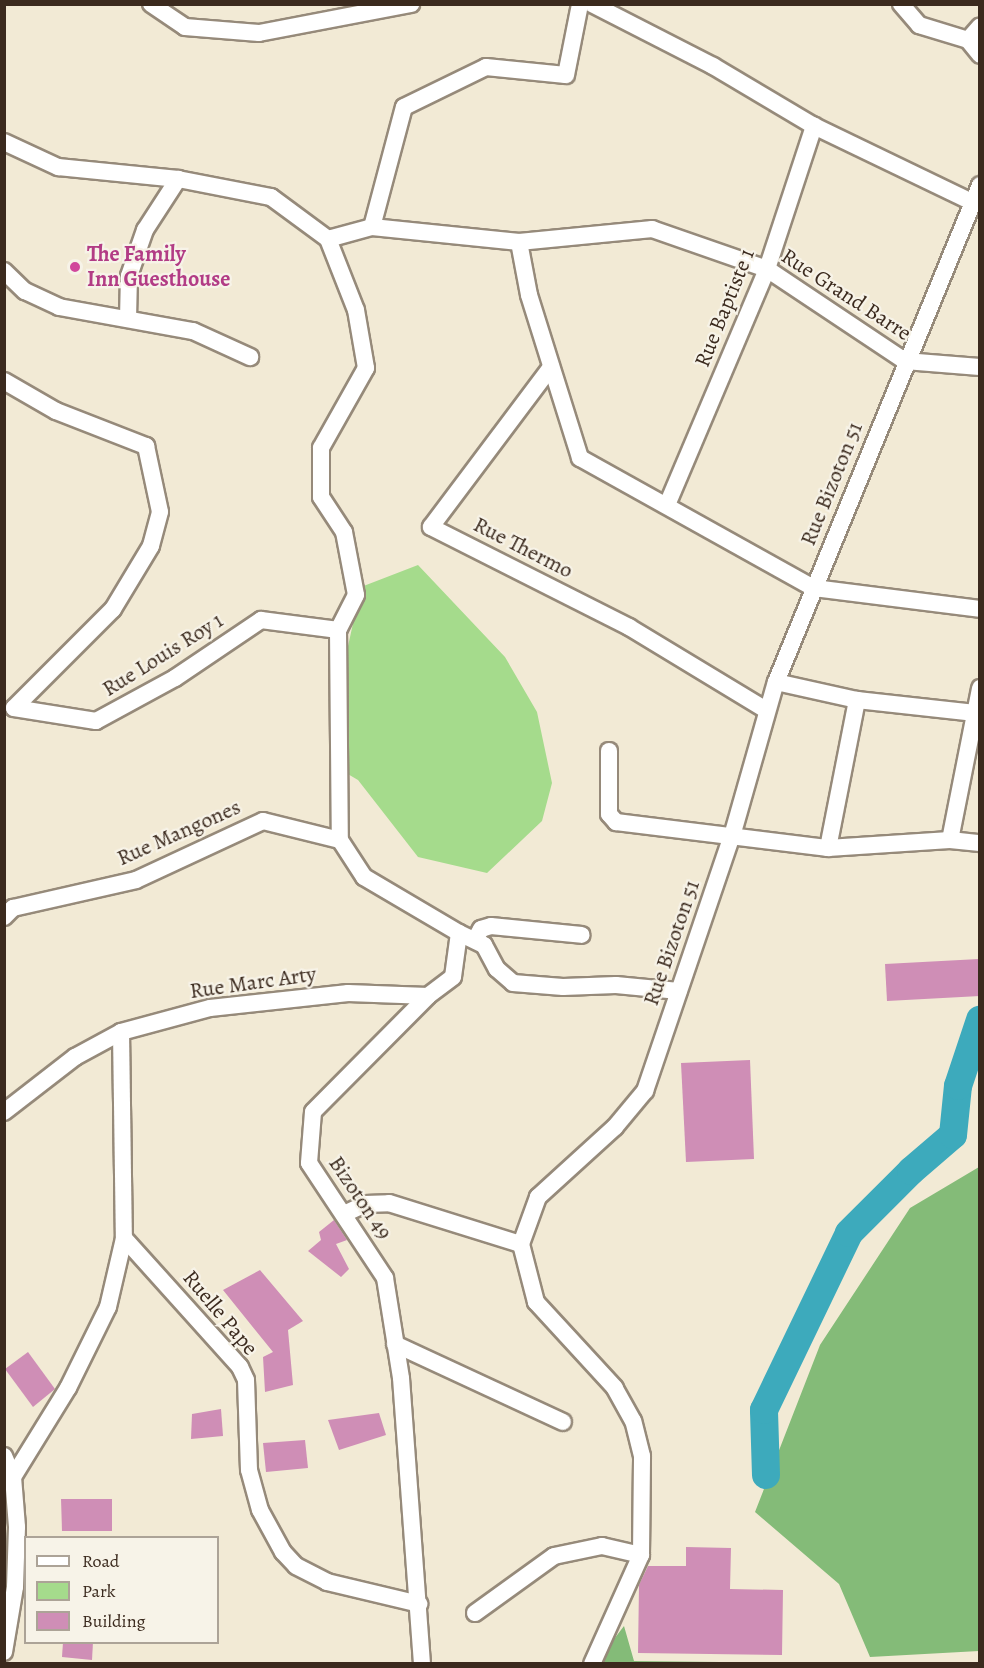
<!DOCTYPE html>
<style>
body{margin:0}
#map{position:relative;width:984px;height:1668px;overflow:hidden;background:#f2ead5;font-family:Alegreya,serif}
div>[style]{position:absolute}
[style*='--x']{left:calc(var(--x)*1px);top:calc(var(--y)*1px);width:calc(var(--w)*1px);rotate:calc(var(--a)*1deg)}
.green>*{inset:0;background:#a5db8c}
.forest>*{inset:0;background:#84bb78}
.river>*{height:28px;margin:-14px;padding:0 14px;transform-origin:14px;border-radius:14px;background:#3daabc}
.building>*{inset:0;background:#cf8eb6}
.roads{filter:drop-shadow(2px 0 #968a7a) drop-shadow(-2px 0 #968a7a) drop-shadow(0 2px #968a7a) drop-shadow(0 -2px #968a7a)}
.street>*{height:16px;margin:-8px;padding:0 8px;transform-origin:8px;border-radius:8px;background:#fff}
.dots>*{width:16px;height:16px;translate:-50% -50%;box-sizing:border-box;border:3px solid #f7f3e8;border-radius:50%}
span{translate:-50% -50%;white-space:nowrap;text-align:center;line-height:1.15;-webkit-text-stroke:4.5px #f7f3e8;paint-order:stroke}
.hotel-label{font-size:22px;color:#b23c85;font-weight:700}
.left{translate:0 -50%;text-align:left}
.street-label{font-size:22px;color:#3b2a1e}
.frame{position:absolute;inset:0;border:6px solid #3b2a1e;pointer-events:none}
.legend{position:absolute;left:24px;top:1536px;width:195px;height:108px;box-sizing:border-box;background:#f7f3e8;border:2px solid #aca397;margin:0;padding:8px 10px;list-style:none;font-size:18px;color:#3b2a1e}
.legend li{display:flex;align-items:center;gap:12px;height:30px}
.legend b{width:30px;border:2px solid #aca397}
</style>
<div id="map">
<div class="green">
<div style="clip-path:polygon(418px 565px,505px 657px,537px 712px,552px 783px,542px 821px,487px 873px,418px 857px,358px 780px,329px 763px,334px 710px,361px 587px)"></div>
</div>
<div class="forest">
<div style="clip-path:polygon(979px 1167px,979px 1651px,870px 1657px,839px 1584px,755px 1512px,820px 1345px,910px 1208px)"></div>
<div style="clip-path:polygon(624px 1626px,634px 1661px,797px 1663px,595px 1664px)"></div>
</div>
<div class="river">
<div style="--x:766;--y:1475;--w:65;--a:-91.8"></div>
<div style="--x:764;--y:1410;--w:196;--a:-64.3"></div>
<div style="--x:849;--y:1233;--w:88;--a:-45"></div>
<div style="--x:911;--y:1171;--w:55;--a:-40.6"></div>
<div style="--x:953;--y:1135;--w:49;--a:-84.2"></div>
<div style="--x:958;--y:1086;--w:70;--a:-71.6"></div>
</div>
<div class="building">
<div style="clip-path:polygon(979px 959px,980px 996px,887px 1001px,885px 964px)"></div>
<div style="clip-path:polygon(750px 1060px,754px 1159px,686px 1162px,681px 1063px)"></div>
<div style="clip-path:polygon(334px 1220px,347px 1240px,336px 1244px,349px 1269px,341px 1277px,308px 1251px,321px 1240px,319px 1232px)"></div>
<div style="clip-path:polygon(260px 1270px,303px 1321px,288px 1330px,293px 1385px,265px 1392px,263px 1357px,273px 1352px,223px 1290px)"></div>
<div style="clip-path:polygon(28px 1352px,55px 1389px,33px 1407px,5px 1369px)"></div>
<div style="clip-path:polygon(221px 1409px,223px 1436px,191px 1439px,192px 1414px)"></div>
<div style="clip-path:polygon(379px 1413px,386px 1435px,339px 1450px,328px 1420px)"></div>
<div style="clip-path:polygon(305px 1440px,308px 1468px,266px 1472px,263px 1443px)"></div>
<div style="clip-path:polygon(61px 1499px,112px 1499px,112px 1531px,62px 1531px)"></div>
<div style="clip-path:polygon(686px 1547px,731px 1548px,730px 1589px,783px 1590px,782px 1655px,638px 1653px,639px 1585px,648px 1566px,686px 1566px)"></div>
<div style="clip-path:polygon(63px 1642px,93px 1642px,92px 1660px,62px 1657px)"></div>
</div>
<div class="roads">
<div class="street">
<div style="--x:151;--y:4;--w:41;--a:34.1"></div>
<div style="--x:185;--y:27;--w:74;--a:4.6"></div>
<div style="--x:259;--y:33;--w:155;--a:-10.8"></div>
<div style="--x:592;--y:4;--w:136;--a:27.1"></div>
<div style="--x:713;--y:66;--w:117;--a:30.7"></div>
<div style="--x:814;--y:126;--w:175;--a:25.7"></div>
<div style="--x:901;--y:4;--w:28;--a:49"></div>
<div style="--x:919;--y:25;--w:51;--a:17"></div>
<div style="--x:968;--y:40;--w:19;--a:51"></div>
<div style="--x:968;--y:40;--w:18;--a:-49"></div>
<div style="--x:4;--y:142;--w:60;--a:24.8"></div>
<div style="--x:58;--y:167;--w:121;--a:5.7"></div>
<div style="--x:178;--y:179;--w:95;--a:11"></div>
<div style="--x:271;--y:197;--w:71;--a:36.4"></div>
<div style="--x:328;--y:239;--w:76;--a:68.5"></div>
<div style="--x:356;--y:310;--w:59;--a:80.2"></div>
<div style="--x:366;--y:368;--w:92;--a:119.4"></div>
<div style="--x:321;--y:448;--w:49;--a:90"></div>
<div style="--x:321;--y:497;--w:42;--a:56.7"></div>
<div style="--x:344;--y:532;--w:64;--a:79.2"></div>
<div style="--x:356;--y:595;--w:39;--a:117"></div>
<div style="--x:338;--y:630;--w:210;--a:89.5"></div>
<div style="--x:372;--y:227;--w:124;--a:-75.1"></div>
<div style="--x:404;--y:107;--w:91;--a:-26"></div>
<div style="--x:486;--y:67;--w:80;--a:5.7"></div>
<div style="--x:566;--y:75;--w:72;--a:-78.8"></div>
<div style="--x:328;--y:239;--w:46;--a:-15.3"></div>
<div style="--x:372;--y:227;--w:148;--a:5.8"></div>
<div style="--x:519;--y:242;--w:134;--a:-5.6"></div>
<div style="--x:652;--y:229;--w:122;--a:19.2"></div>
<div style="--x:767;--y:269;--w:166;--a:33.7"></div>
<div style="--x:905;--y:361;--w:75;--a:4.6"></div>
<div style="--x:519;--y:242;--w:54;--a:79.3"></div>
<div style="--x:529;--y:295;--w:171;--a:72.6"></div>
<div style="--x:580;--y:458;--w:268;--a:29.1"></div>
<div style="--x:814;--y:588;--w:167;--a:7.2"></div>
<div style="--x:4;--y:271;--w:29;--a:44"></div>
<div style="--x:25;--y:291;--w:38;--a:25"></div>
<div style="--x:59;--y:307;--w:136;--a:10.2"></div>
<div style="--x:193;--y:331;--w:63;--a:24.5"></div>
<div style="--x:128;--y:319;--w:43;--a:-88.7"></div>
<div style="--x:129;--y:276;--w:49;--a:-70.8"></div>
<div style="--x:145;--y:230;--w:61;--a:-57.1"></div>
<div style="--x:551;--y:367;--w:200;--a:126.9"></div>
<div style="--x:431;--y:527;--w:222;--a:26.8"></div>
<div style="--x:629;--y:627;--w:160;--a:31.2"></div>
<div style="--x:4;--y:381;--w:60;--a:30"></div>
<div style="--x:56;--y:411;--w:97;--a:21.3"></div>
<div style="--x:146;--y:446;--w:67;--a:78"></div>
<div style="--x:160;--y:512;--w:35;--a:105"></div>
<div style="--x:151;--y:546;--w:74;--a:121.1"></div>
<div style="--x:113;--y:609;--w:140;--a:135"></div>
<div style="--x:14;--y:708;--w:83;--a:9"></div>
<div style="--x:96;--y:721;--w:90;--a:-28.6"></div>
<div style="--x:175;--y:678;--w:104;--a:-34"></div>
<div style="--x:261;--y:620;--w:78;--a:7.4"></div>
<div style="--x:667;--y:505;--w:256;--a:-67"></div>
<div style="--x:767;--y:269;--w:151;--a:-71.8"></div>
<div style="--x:776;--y:682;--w:83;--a:12.5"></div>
<div style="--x:857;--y:700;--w:119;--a:6.3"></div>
<div style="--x:609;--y:751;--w:63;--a:90"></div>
<div style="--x:609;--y:814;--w:11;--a:49"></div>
<div style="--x:616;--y:822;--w:214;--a:7"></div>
<div style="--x:828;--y:848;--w:122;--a:-3.8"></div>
<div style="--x:950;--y:840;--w:155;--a:-78.8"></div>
<div style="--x:340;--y:840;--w:44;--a:57"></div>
<div style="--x:364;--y:877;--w:110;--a:30.5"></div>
<div style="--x:459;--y:933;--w:44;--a:97.8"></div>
<div style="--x:453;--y:977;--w:31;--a:143"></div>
<div style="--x:428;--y:996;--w:163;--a:134.8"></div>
<div style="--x:313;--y:1112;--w:51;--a:94.5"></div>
<div style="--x:309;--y:1163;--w:138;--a:56.5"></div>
<div style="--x:385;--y:1278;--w:101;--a:80.9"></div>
<div style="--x:401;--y:1378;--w:287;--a:85.8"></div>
<div style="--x:950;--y:840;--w:30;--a:6"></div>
<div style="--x:828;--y:848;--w:151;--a:-78.9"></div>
<div style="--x:4;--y:917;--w:13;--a:-45"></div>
<div style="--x:13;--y:908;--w:126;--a:-12.8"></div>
<div style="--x:136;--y:880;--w:140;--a:-24.9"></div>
<div style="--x:263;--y:821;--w:79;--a:13.9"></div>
<div style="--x:459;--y:933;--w:28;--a:26"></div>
<div style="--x:484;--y:945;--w:27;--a:62"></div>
<div style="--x:497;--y:969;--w:21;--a:41"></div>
<div style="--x:513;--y:983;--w:50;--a:4.6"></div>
<div style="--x:563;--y:987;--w:53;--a:-2.2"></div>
<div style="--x:616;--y:985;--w:63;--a:5.4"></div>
<div style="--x:476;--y:938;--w:10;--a:-61"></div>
<div style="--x:481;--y:929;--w:10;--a:-17"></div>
<div style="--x:491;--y:926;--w:91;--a:5.6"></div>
<div style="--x:121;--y:1032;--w:206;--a:89.2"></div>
<div style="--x:124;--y:1238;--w:173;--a:48"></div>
<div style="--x:240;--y:1367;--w:14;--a:65"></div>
<div style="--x:246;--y:1380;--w:90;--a:88.1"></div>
<div style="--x:249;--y:1470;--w:41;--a:74.6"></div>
<div style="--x:260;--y:1510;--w:48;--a:61.3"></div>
<div style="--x:283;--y:1552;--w:19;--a:47"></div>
<div style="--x:296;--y:1566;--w:35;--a:27"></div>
<div style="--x:327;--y:1582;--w:95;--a:13.4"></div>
<div style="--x:4;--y:1112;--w:90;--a:-37.8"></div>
<div style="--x:75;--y:1057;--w:52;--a:-28.5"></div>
<div style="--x:121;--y:1032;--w:92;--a:-15.1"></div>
<div style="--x:210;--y:1008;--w:139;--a:-6.2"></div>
<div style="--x:348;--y:993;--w:80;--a:2.1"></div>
<div style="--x:344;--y:1214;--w:23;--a:-25"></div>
<div style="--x:365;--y:1204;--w:24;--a:-2"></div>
<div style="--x:389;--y:1203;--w:138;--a:17.3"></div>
<div style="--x:395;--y:1344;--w:185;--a:24.9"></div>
<div style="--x:4;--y:1456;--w:23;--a:67"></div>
<div style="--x:13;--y:1477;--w:50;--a:85.4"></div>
<div style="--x:17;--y:1527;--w:60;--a:91.9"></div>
<div style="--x:15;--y:1587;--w:66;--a:99.6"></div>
<div style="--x:13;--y:1477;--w:105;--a:-58.3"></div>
<div style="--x:68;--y:1388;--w:90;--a:-63.7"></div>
<div style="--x:108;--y:1307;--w:71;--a:-76.9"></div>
<div style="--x:475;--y:1613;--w:97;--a:-35.8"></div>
<div style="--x:554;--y:1556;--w:49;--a:-11.8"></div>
<div style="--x:602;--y:1546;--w:40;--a:13"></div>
<div style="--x:592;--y:1664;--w:120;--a:-65.8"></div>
<div style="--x:641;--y:1555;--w:99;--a:-89.4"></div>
<div style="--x:642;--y:1456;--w:36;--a:-104"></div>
<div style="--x:633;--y:1421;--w:38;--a:-119"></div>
<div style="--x:615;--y:1388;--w:117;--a:-132.6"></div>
<div style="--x:536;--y:1302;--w:60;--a:-104.5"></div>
<div style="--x:521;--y:1244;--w:50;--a:-70.1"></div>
<div style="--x:538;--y:1197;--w:104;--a:-42.3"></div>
<div style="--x:615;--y:1127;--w:47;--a:-50.2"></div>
<div style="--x:645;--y:1091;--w:269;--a:-71.2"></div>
<div style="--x:732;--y:836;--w:160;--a:-74.1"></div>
<div style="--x:776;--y:682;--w:537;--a:-67.68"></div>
</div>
</div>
<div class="dots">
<div style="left:75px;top:267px;background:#d1479c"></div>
</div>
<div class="hotel-label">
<span class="left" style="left:87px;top:267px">The Family<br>Inn Guesthouse</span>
</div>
<div class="street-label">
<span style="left:846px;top:295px;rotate:33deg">Rue Grand Barre</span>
<span style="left:725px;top:308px;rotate:-68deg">Rue Baptiste 1</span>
<span style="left:832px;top:484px;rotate:-68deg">Rue Bizoton 51</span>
<span style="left:523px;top:548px;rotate:27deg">Rue Thermo</span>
<span style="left:163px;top:655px;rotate:-32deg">Rue Louis Roy 1</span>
<span style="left:179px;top:833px;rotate:-24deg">Rue Mangones</span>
<span style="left:672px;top:943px;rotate:-71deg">Rue Bizoton 51</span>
<span style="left:253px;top:983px;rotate:-8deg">Rue Marc Arty</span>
<span style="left:360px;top:1198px;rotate:56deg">Bizoton 49</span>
<span style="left:220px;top:1313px;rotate:50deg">Ruelle Pape</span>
</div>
<div class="frame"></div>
<ul class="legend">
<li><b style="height:8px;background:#fff"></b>Road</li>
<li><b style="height:16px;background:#a5db8c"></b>Park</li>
<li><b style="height:16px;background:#cf8eb6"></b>Building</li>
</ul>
</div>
